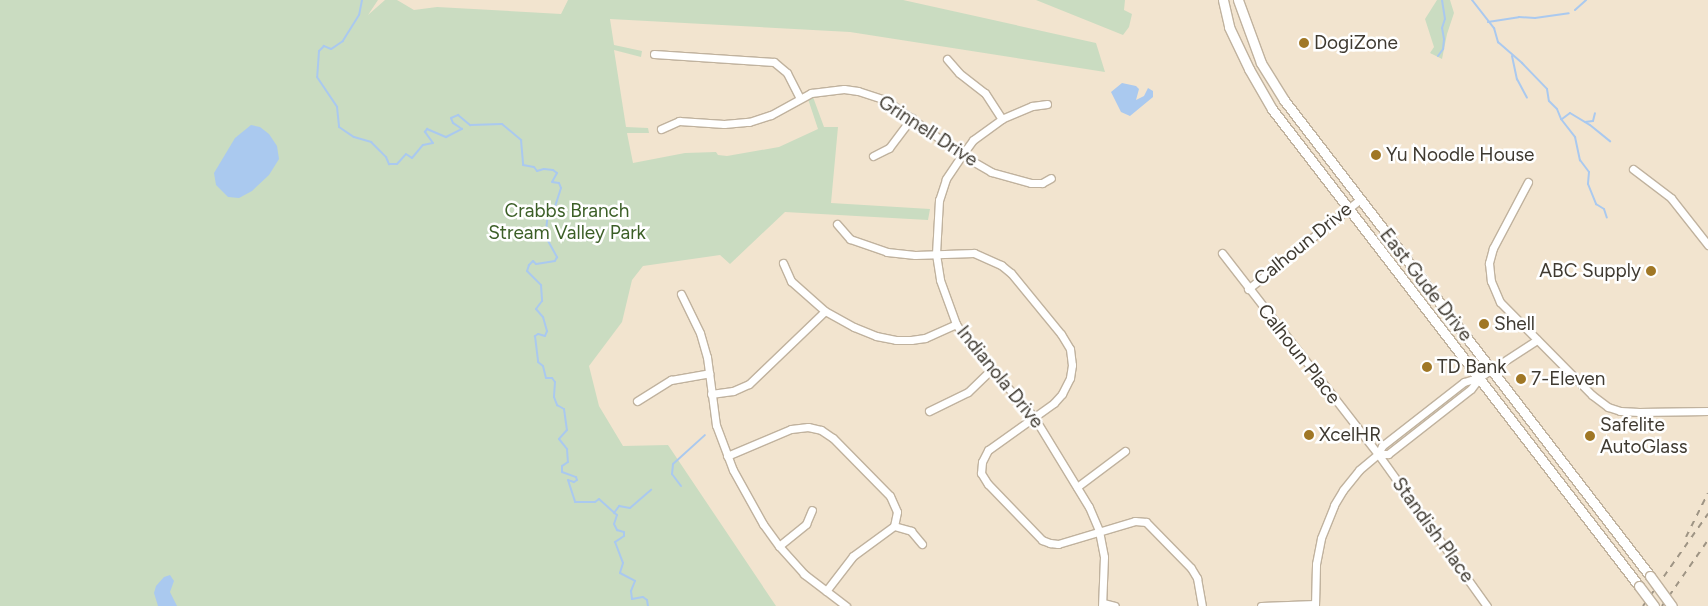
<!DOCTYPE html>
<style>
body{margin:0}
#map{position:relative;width:1708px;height:606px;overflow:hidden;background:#f2e4cf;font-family:Figtree,sans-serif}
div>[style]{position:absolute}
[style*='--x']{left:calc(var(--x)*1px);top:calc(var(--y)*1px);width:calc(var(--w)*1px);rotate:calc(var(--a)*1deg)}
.green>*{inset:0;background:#cadcc1}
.water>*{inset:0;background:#aac9ef}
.stream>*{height:2px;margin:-1px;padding:0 1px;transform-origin:1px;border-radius:1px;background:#aac9ef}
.roads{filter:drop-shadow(1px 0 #c0b29e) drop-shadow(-1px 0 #c0b29e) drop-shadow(0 1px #c0b29e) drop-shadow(0 -1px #c0b29e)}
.minor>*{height:7px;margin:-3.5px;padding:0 3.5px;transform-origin:3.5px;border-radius:3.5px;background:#fff}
.major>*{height:9px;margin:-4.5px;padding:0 4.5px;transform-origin:4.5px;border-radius:4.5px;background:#fff}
.rail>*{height:2px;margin-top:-1px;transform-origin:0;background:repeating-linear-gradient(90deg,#9e9484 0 6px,transparent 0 12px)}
.bridges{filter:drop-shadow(1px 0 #c0b29e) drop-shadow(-1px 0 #c0b29e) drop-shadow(0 1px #c0b29e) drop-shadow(0 -1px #c0b29e)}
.major-bridge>*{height:9px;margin:-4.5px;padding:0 4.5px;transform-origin:4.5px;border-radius:4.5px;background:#fff}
.dots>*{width:14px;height:14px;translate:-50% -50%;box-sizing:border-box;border:2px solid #fff;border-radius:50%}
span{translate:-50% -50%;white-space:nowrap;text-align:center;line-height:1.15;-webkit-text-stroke:5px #fff;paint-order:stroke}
.poi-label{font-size:19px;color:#3f3a31}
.left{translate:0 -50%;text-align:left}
.right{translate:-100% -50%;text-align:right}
.street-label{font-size:19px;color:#3f3a31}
.park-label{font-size:19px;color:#3c5f27}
</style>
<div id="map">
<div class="green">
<div style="clip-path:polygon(0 0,378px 0,368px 15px,385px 0,397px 0,414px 10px,437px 7px,561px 14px,568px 0,903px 0,1096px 43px,1105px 72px,850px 32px,610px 19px,614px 45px,642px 51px,641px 57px,614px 50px,626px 127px,648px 128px,649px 133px,627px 133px,633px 163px,685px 153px,716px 152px,718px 155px,727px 156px,779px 147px,818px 129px,808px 99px,813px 97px,824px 127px,838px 127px,831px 203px,930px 209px,928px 220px,785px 212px,730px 264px,720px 255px,643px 266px,632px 280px,622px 322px,589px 366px,599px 406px,623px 446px,668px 445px,776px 606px,0 606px)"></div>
<div style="clip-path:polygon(1036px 0,1125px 0,1124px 10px,1132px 14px,1129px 27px,1123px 35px)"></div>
<div style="clip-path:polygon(1437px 0,1450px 0,1454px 13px,1447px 34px,1442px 59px,1430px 53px,1434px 47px,1425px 19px)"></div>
</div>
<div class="water">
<div style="clip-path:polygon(1122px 83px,1136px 86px,1139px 89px,1136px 100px,1144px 96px,1148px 88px,1153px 91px,1153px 97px,1130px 116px,1121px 112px,1111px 92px)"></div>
<div style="clip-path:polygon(251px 125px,260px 127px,269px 134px,277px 146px,279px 159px,269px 175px,252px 191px,239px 198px,228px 197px,216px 185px,214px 173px,235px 138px)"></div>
<div style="clip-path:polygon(170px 575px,174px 581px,170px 592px,177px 606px,158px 606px,154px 593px,156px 586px,164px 577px)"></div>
</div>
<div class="stream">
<div style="--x:362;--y:0;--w:15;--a:101"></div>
<div style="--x:359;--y:15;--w:31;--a:122"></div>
<div style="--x:343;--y:41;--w:14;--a:146"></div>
<div style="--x:331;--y:49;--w:8;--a:-157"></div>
<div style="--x:324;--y:46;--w:7;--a:135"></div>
<div style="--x:319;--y:51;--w:26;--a:94"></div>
<div style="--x:317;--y:77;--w:36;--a:56"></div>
<div style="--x:337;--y:107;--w:20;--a:84"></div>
<div style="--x:339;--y:127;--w:18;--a:34"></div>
<div style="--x:354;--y:137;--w:18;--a:16"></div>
<div style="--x:371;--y:142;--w:21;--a:45"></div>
<div style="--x:386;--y:157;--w:8;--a:67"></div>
<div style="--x:389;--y:164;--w:8;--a:0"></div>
<div style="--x:397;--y:164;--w:13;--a:-48"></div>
<div style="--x:406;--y:154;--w:7;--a:34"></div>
<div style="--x:412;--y:158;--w:17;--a:-50"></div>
<div style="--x:423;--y:145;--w:10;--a:-11"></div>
<div style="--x:433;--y:143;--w:14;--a:-126"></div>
<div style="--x:425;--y:132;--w:4;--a:-56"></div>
<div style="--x:427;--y:129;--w:21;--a:23"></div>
<div style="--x:446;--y:137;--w:18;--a:-27"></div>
<div style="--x:462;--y:129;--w:11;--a:-146"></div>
<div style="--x:453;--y:123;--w:5;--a:-112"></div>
<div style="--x:451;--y:118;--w:8;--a:-23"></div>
<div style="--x:458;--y:115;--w:16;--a:40"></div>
<div style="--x:470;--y:125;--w:32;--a:-2"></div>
<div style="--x:502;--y:124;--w:25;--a:40"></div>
<div style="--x:521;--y:140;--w:25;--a:85"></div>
<div style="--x:523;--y:165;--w:11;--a:10"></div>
<div style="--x:534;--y:167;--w:5;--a:53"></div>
<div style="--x:537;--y:171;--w:7;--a:-16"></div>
<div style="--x:544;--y:169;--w:9;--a:6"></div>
<div style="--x:553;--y:170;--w:5;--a:37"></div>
<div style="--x:557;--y:173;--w:10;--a:119"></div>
<div style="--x:552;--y:182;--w:7;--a:8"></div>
<div style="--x:559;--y:183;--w:5;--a:68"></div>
<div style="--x:561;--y:188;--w:19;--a:108"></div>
<div style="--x:555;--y:206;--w:9;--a:139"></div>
<div style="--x:548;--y:212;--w:19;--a:96"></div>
<div style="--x:546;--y:231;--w:6;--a:141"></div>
<div style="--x:541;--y:235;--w:7;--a:34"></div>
<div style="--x:547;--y:239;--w:21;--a:61"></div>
<div style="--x:557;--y:257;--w:4;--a:117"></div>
<div style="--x:555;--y:261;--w:19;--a:171"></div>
<div style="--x:536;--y:264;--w:4;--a:-135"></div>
<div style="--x:533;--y:261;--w:6;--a:135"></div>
<div style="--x:529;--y:265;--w:6;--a:108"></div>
<div style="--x:527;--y:271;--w:20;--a:45"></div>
<div style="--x:541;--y:285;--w:16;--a:86"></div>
<div style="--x:542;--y:301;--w:10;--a:127"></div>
<div style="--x:536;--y:309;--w:11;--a:49"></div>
<div style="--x:543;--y:317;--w:15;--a:74"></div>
<div style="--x:547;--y:331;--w:5;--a:112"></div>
<div style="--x:545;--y:336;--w:7;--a:-164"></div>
<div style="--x:538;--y:334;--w:4;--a:146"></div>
<div style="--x:535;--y:336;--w:26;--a:83"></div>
<div style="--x:538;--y:362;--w:6;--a:39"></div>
<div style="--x:543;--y:366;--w:12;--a:76"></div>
<div style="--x:546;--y:378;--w:6;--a:0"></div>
<div style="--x:552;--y:378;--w:5;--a:53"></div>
<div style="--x:555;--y:382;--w:15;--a:94"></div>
<div style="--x:554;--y:397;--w:9;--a:69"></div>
<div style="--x:557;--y:405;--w:8;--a:30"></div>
<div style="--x:564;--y:409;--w:21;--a:82"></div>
<div style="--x:567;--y:430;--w:12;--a:132"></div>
<div style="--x:559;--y:439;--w:13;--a:51"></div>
<div style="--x:567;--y:449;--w:13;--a:86"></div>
<div style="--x:568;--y:462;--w:7;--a:146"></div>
<div style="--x:562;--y:466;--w:6;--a:90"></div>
<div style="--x:562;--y:472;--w:15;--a:20"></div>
<div style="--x:576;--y:477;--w:3;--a:72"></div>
<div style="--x:577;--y:480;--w:4;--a:146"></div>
<div style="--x:574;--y:482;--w:6;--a:-162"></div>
<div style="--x:568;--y:480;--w:23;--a:72"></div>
<div style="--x:575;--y:502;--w:20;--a:0"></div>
<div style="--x:595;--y:502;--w:5;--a:-37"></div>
<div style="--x:599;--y:499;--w:24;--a:42"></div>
<div style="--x:617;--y:515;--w:9;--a:108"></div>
<div style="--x:614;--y:524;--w:7;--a:63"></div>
<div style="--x:617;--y:530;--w:7;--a:16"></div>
<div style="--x:624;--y:532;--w:4;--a:90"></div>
<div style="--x:624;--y:536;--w:11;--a:146"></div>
<div style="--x:615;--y:542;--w:22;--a:69"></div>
<div style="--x:623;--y:563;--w:10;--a:107"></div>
<div style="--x:620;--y:573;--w:17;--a:28"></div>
<div style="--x:635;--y:581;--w:11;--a:112"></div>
<div style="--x:631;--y:591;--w:8;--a:83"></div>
<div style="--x:632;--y:599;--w:11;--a:-10"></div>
<div style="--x:643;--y:597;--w:5;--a:37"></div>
<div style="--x:647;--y:600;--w:6;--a:81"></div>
<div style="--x:1472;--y:0;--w:36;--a:52"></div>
<div style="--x:1494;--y:28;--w:15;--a:74"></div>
<div style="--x:1498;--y:42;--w:32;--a:41"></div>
<div style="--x:1522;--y:63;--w:36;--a:46"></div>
<div style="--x:1547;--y:89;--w:12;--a:81"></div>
<div style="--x:1549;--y:101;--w:11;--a:45"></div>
<div style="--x:1557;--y:109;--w:11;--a:68"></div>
<div style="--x:1561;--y:119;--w:23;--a:52"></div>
<div style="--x:1575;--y:137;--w:24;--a:78"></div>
<div style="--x:1580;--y:160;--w:15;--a:53"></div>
<div style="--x:1589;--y:172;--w:12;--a:95"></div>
<div style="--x:1588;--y:184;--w:22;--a:68"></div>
<div style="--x:1596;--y:204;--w:9;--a:32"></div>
<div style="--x:1604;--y:209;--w:9;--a:72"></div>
<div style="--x:1575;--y:10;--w:15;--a:-42"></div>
<div style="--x:1488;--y:22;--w:31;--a:-9"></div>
<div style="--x:1519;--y:17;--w:16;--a:4"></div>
<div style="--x:1535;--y:18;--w:34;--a:-8"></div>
<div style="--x:1438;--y:56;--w:9;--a:-54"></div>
<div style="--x:1443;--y:49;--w:10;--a:-84"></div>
<div style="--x:1444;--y:39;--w:11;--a:-100"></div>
<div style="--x:1442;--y:28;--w:9;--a:-72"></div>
<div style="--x:1445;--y:19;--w:19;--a:-99"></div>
<div style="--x:1512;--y:56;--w:24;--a:78"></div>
<div style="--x:1517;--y:79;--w:21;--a:62"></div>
<div style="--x:1562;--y:119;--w:10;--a:-37"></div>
<div style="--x:1570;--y:113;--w:23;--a:31"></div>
<div style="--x:1590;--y:125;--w:26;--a:39"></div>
<div style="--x:1585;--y:122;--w:8;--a:-7"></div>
<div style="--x:1593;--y:121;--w:8;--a:-76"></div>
<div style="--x:681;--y:486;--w:15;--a:-127"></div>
<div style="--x:672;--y:474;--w:10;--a:-84"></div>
<div style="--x:673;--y:464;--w:43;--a:-42.2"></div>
<div style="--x:614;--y:513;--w:9;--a:-54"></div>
<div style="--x:619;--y:506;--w:11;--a:10"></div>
<div style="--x:630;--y:508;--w:28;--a:-41"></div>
</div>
<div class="roads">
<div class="minor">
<div style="--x:654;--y:54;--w:120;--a:3.8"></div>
<div style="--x:774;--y:62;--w:17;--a:40"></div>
<div style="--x:787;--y:73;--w:28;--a:63"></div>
<div style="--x:947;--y:59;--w:18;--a:49"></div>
<div style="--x:959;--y:73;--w:33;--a:38"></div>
<div style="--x:985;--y:93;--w:31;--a:57"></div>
<div style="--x:1047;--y:104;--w:15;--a:172"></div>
<div style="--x:1032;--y:106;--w:33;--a:157"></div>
<div style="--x:1002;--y:119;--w:36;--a:144"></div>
<div style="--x:973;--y:140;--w:19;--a:126"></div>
<div style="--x:962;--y:155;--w:29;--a:124"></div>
<div style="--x:946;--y:179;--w:22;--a:108"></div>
<div style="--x:939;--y:200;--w:54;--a:93.2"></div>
<div style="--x:936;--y:254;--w:26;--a:81"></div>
<div style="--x:940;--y:280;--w:47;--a:70"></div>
<div style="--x:956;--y:324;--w:24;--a:57"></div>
<div style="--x:969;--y:344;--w:98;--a:48.3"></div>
<div style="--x:1034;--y:417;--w:105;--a:58.6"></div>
<div style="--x:1089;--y:507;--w:26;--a:67"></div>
<div style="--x:1099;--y:531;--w:26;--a:79"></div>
<div style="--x:1104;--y:557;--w:49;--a:92.3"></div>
<div style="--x:661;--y:129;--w:20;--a:-24"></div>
<div style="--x:679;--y:121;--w:45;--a:3.8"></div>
<div style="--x:724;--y:124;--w:25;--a:-5"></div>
<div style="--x:749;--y:122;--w:23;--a:-18"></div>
<div style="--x:771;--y:115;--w:46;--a:-28.8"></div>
<div style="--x:811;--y:93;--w:33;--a:-7"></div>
<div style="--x:844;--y:89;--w:14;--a:8"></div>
<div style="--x:858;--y:91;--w:29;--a:18"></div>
<div style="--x:886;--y:100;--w:94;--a:35.9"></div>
<div style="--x:962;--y:155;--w:34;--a:30"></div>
<div style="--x:991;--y:172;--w:41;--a:15.4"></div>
<div style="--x:1031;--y:183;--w:11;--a:0"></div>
<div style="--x:1042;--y:183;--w:10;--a:-29"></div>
<div style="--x:873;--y:156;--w:18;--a:-27"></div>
<div style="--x:889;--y:148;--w:38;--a:-53"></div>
<div style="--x:1633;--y:169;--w:48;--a:37.3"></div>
<div style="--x:1671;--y:198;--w:60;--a:51.8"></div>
<div style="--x:1528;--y:182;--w:75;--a:117.9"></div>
<div style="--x:1493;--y:248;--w:16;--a:105"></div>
<div style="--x:1489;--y:263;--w:18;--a:84"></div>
<div style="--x:1491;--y:281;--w:23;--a:67"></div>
<div style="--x:1500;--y:302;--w:131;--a:45.3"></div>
<div style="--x:1592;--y:395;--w:20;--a:37"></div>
<div style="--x:1608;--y:407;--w:13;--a:18"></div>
<div style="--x:1620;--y:411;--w:19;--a:3"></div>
<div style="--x:1639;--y:412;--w:69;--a:-0.8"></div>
<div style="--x:837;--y:224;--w:20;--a:49"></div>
<div style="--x:850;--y:239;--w:39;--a:19"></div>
<div style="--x:887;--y:252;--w:28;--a:6"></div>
<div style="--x:915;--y:255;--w:59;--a:-1.9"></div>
<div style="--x:974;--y:253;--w:30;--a:24"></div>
<div style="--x:1001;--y:265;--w:13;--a:39"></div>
<div style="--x:1011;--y:273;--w:79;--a:50.7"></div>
<div style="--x:1061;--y:334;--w:17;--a:59"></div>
<div style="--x:1070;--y:349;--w:16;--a:83"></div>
<div style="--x:1072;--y:365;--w:13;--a:99"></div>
<div style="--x:1070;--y:378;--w:18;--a:117"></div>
<div style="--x:1062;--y:394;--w:12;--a:132"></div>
<div style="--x:1054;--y:403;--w:81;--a:144.5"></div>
<div style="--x:988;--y:450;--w:13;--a:117"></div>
<div style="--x:982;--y:462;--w:11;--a:95"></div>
<div style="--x:981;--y:473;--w:13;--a:58"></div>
<div style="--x:988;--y:484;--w:78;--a:46"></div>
<div style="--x:1042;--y:540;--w:9;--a:21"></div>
<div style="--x:1050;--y:543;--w:8;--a:7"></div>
<div style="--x:1058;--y:544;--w:80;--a:-16.6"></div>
<div style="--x:1135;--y:521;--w:11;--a:5"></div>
<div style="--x:1146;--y:522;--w:64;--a:45.6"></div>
<div style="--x:1191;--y:568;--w:12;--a:59"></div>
<div style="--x:1197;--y:578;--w:28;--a:80"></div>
<div style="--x:1222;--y:253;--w:254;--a:52.2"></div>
<div style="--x:1378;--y:454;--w:187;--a:54.4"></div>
<div style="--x:783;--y:263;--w:20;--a:66"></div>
<div style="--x:791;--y:281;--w:45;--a:41.4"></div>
<div style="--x:825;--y:311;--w:33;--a:29"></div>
<div style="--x:854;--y:327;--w:24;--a:22"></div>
<div style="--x:876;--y:336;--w:20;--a:11"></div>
<div style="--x:896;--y:340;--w:15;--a:0"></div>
<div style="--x:911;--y:340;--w:14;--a:-8"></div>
<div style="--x:925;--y:338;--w:34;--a:-24"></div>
<div style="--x:1248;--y:289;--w:142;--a:-38.7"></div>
<div style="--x:681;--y:294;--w:43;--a:64"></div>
<div style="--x:700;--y:333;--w:25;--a:74"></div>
<div style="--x:707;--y:357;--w:69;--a:82.5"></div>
<div style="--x:716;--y:425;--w:48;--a:69.3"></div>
<div style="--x:733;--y:470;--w:62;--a:60.9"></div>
<div style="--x:763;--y:524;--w:27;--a:54"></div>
<div style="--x:779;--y:546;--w:38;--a:48"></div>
<div style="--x:804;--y:574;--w:53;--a:37.3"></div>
<div style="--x:711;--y:394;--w:22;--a:-8"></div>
<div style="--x:733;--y:391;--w:17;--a:-24"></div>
<div style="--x:749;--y:384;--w:105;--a:-43.8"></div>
<div style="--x:637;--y:401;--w:40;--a:-32"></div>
<div style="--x:671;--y:380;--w:39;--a:-10"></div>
<div style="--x:929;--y:411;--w:43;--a:-26"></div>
<div style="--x:968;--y:392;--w:33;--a:-44"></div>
<div style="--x:1378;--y:454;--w:10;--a:0"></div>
<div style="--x:1388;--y:454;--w:105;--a:-38.1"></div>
<div style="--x:1471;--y:389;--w:15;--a:-53"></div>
<div style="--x:1480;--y:377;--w:68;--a:-33"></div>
<div style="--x:727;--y:456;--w:69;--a:-22.9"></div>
<div style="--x:791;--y:429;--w:17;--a:-7"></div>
<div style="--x:808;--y:427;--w:13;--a:13"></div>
<div style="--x:821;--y:430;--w:14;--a:34"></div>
<div style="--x:833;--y:438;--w:81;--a:45.5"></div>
<div style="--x:890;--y:496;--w:17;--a:66"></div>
<div style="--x:897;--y:512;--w:14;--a:102"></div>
<div style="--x:894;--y:526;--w:51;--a:143.8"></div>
<div style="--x:853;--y:556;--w:44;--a:127.6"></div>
<div style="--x:1077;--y:487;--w:60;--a:-36.9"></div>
<div style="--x:894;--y:526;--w:18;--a:16"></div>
<div style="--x:911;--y:531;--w:17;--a:50"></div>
<div style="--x:779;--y:546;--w:35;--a:-39"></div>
<div style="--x:806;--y:524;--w:15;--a:-67"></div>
<div style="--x:1103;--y:603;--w:12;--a:14"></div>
<div style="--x:1261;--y:606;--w:54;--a:-2.1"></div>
<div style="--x:1315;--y:606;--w:42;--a:-88.6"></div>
<div style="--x:1316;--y:564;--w:26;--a:-79"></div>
<div style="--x:1321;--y:538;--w:35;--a:-68"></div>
<div style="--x:1334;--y:505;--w:17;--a:-59"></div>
<div style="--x:1343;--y:490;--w:26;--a:-51"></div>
<div style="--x:1359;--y:470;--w:25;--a:-40"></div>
<div style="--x:1378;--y:454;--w:9;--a:-63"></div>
<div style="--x:1382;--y:446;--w:104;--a:-38"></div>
<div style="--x:1464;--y:382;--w:17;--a:-17"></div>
</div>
<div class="major">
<div style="--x:1223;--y:0;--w:28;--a:77"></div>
<div style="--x:1229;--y:27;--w:47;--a:64.5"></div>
<div style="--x:1249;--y:69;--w:46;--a:60.1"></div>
<div style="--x:1272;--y:109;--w:602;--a:52.43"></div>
<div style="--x:1238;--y:0;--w:67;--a:69.9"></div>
<div style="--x:1261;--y:63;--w:44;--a:58.1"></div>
<div style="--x:1284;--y:100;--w:600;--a:52.44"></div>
</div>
</div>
<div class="rail">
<div style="--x:1686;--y:537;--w:49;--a:-63.4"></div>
<div style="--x:1643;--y:606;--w:113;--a:-54.8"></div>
<div style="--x:1662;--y:606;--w:80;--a:-55.1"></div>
</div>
<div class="bridges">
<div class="major-bridge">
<div style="--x:1650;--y:576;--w:37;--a:54"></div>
<div style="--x:1639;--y:586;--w:25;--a:53"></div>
</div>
</div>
<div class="dots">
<div style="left:1304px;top:43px;background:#a07725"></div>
<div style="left:1376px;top:155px;background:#a07725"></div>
<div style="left:1651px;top:271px;background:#a07725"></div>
<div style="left:1484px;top:324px;background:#a07725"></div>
<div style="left:1427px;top:367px;background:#a07725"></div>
<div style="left:1521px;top:379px;background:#a07725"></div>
<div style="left:1309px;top:435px;background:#a07725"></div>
<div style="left:1590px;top:436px;background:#a07725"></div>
</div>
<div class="poi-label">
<span class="left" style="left:1314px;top:43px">DogiZone</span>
<span class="left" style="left:1386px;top:155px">Yu Noodle House</span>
<span class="right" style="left:1641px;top:271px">ABC Supply</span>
<span class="left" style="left:1494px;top:324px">Shell</span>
<span class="left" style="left:1437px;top:367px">TD Bank</span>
<span class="left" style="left:1531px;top:379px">7-Eleven</span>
<span class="left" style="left:1600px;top:436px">Safelite<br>AutoGlass</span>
<span class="left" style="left:1319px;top:435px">XcelHR</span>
</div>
<div class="street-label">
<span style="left:928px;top:131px;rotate:33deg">Grinnell Drive</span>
<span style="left:1303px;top:244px;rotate:-39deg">Calhoun Drive</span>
<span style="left:1426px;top:285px;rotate:52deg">East Gude Drive</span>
<span style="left:1299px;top:354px;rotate:52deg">Calhoun Place</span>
<span style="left:1000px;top:377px;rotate:51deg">Indianola Drive</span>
<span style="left:1433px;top:530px;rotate:54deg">Standish Place</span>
</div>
<div class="park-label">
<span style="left:567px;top:222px">Crabbs Branch<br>Stream Valley Park</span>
</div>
</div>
